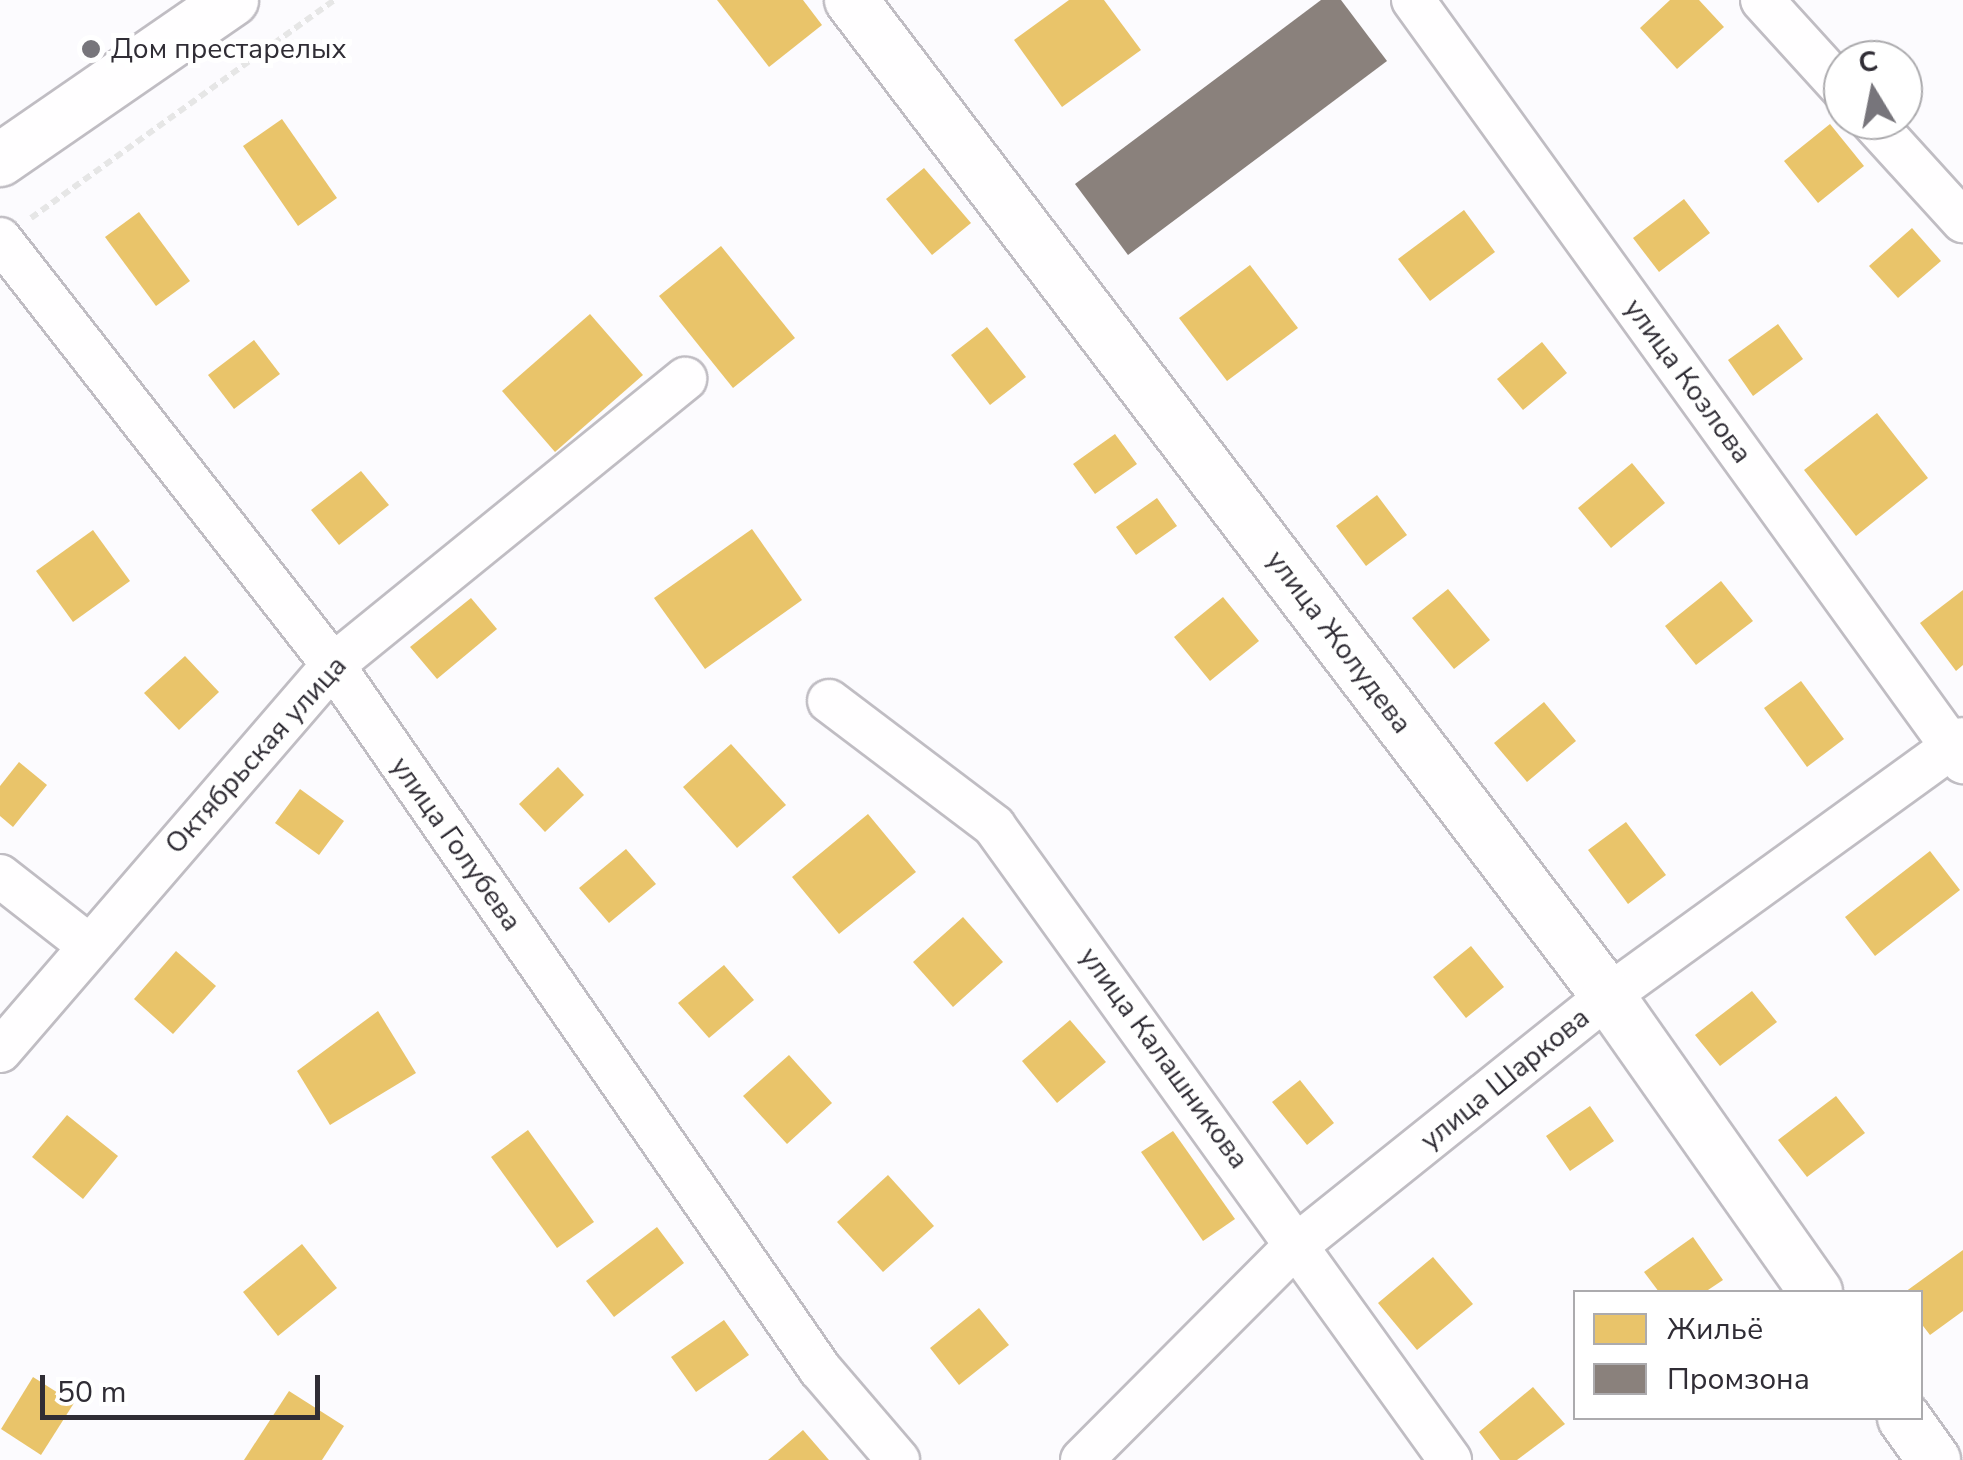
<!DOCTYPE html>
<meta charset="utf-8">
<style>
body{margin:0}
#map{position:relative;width:1963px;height:1460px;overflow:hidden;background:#fcfbfe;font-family:"Nunito Sans",sans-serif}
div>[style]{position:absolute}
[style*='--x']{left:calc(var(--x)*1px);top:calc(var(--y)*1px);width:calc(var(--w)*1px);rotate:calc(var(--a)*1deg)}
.homes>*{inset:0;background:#e9c46a}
.industry>*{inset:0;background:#8a817c}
.path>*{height:6px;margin-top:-3px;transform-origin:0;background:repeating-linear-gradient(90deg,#e6e6e6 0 8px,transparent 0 13px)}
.roads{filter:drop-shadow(2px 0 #c0bdc3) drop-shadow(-2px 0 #c0bdc3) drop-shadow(0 2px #c0bdc3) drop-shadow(0 -2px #c0bdc3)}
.minor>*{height:42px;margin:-21px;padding:0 21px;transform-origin:21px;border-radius:21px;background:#fffeff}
.major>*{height:52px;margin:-26px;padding:0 26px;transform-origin:26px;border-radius:26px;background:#fffeff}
.dots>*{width:28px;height:28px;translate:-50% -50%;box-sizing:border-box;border:5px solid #fff;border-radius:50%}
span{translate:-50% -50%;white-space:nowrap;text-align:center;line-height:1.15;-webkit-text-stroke:10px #fff;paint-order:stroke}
.poi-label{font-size:28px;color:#302d35}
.left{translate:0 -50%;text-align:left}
.street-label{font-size:28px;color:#302d35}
.legend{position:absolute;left:1573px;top:1290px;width:350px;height:130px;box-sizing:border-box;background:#fff;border:2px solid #acabae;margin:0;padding:12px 18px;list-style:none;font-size:30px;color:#302d35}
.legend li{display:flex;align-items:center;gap:20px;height:50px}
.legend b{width:50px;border:2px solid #acabae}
.north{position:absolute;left:1823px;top:40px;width:100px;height:100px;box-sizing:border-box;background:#fff;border:2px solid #acabae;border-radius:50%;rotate:350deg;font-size:28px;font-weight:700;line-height:40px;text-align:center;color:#302d35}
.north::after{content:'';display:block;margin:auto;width:35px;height:45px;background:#77757b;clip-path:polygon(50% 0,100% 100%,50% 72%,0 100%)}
.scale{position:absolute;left:40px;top:1375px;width:280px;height:45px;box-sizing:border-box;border:5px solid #302d35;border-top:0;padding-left:12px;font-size:30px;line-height:35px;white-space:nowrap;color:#302d35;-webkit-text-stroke:8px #fff;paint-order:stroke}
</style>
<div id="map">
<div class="homes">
<div style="clip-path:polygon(717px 0,803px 0,822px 25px,769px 67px)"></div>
<div style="clip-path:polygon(1069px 0,1104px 0,1141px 50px,1062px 107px,1014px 40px)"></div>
<div style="clip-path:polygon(1670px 0,1699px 0,1724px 27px,1677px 69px,1640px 28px)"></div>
<div style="clip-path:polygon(282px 119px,337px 198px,298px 226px,243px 146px)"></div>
<div style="clip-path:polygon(1830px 124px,1864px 166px,1818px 203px,1784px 161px)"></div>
<div style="clip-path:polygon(924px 168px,971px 223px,932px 255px,886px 199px)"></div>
<div style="clip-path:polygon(1684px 199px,1710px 233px,1659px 272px,1633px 238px)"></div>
<div style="clip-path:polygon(1464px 210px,1495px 252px,1430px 301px,1398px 259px)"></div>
<div style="clip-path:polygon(139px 212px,190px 281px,156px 306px,105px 237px)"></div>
<div style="clip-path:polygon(1912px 228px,1941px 261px,1898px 298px,1869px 266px)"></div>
<div style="clip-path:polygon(721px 246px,795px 338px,733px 388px,659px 296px)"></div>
<div style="clip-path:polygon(1250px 265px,1298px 328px,1227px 381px,1179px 318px)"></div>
<div style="clip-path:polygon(590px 314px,643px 375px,555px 452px,502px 391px)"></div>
<div style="clip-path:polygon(1778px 324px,1803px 359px,1753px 396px,1728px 360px)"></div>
<div style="clip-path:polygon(987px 327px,1026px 377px,990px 405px,951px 355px)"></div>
<div style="clip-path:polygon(254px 340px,280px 374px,234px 409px,208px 375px)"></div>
<div style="clip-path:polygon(1542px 342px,1567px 373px,1523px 410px,1497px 379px)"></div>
<div style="clip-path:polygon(1877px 413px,1928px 478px,1856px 536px,1804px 470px)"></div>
<div style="clip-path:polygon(1115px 434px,1137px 464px,1095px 494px,1073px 464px)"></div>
<div style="clip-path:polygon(1632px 463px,1665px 503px,1611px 548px,1578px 508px)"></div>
<div style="clip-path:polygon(361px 471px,389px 505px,339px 545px,311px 510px)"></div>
<div style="clip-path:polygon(1377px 495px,1407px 535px,1366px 566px,1336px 526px)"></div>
<div style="clip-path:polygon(1157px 498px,1177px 526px,1136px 555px,1116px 527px)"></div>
<div style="clip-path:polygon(752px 529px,802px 600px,705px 669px,654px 598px)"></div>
<div style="clip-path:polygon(93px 530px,130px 581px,73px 622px,36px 571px)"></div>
<div style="clip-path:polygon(1721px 581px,1753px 621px,1696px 665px,1665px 626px)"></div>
<div style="clip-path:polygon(1448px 589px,1490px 640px,1454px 669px,1412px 618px)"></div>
<div style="clip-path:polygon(1963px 590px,1963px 665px,1956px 671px,1920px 623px)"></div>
<div style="clip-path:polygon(1223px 597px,1259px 641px,1210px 681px,1174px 637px)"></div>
<div style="clip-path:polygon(471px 598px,497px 629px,437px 679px,410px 647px)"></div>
<div style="clip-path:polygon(185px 656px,219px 692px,179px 730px,144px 693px)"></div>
<div style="clip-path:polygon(1801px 681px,1844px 739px,1807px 767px,1764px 708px)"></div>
<div style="clip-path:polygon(1544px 702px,1576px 741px,1527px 782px,1494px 743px)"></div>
<div style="clip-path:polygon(731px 744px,786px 805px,737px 848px,683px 787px)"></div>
<div style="clip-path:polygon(19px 762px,47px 785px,13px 827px,0 816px,0 786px)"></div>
<div style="clip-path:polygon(558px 767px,584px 795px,545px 832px,519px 804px)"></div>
<div style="clip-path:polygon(300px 789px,344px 821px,319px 855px,275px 823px)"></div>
<div style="clip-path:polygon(868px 814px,916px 872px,839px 934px,792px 877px)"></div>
<div style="clip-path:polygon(1626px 822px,1666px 875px,1628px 904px,1588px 850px)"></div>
<div style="clip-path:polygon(626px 849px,656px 884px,609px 923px,579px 888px)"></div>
<div style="clip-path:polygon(1930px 851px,1960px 890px,1875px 956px,1845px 917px)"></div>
<div style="clip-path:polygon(963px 917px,1003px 962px,953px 1007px,913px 962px)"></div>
<div style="clip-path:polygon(1471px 946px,1504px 987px,1466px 1018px,1433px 977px)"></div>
<div style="clip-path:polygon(176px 951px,216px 986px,173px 1034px,134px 999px)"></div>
<div style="clip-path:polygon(724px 965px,754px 1000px,709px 1038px,678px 1003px)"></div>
<div style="clip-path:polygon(1752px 991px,1777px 1022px,1720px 1066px,1695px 1035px)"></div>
<div style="clip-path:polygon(378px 1011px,416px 1073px,330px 1125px,297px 1071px)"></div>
<div style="clip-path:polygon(1070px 1020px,1106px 1062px,1057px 1103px,1022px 1061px)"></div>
<div style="clip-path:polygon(789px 1055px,832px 1103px,787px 1144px,743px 1096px)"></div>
<div style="clip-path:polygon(1300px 1080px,1334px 1123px,1307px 1145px,1272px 1102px)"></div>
<div style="clip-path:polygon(1836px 1096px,1865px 1133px,1807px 1177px,1778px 1140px)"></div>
<div style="clip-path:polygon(1590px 1106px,1614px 1141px,1570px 1171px,1546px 1136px)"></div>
<div style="clip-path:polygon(67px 1115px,118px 1156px,83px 1199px,32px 1157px)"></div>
<div style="clip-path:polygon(528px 1130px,594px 1222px,557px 1248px,491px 1157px)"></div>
<div style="clip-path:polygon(1173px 1131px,1235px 1219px,1203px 1241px,1141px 1152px)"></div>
<div style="clip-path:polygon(888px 1175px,934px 1226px,883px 1272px,837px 1222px)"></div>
<div style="clip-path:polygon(657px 1227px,684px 1263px,614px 1317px,586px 1281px)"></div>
<div style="clip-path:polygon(1693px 1237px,1723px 1280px,1705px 1292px,1659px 1292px,1644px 1272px)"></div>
<div style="clip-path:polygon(302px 1244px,337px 1288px,278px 1336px,243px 1292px)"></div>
<div style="clip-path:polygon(1963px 1250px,1963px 1311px,1930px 1335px,1920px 1322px,1920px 1292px,1905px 1292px)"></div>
<div style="clip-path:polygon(1433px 1257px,1473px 1304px,1417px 1350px,1378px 1303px)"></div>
<div style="clip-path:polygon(979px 1308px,1009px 1345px,959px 1385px,930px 1348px)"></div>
<div style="clip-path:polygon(724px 1320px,749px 1355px,696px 1392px,671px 1357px)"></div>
<div style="clip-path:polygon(33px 1377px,74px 1403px,41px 1455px,1px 1429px)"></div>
<div style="clip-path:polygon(1533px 1387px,1565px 1424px,1517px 1460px,1500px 1460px,1479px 1432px)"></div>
<div style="clip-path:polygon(289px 1391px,344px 1426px,322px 1460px,244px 1460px)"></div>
<div style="clip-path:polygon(803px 1430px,829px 1460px,768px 1460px)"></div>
</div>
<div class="industry">
<div style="clip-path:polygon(1321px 0,1341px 0,1387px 61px,1128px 255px,1075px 184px)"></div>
</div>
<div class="path">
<div style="--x:31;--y:218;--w:373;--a:-35.7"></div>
</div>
<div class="roads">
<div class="minor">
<div style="--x:1413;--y:0;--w:940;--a:54.18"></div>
<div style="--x:1762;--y:0;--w:120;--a:47.7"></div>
<div style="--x:1871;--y:120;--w:137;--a:47.7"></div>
<div style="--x:0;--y:239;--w:541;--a:51.99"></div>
<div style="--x:333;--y:665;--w:856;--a:55.33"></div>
<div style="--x:820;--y:1369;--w:120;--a:49.4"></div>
<div style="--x:829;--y:701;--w:207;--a:37.1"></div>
<div style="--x:994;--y:826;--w:781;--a:54.27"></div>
<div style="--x:0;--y:876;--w:110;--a:38"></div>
<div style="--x:0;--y:1051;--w:510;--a:-49.22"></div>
<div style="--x:333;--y:665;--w:454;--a:-39.1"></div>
<div style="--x:1082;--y:1460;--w:298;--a:-45.1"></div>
<div style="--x:1292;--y:1249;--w:405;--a:-38.7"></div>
<div style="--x:1608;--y:996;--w:438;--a:-35.9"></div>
</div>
<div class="major">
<div style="--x:851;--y:0;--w:1251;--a:52.76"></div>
<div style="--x:1608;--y:996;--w:362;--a:54.9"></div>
<div style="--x:0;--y:160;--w:282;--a:-34.6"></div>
<div style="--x:1904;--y:1418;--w:52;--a:54.5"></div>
</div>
</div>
<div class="dots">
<div style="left:91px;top:49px;background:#77757b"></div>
</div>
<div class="poi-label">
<span class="left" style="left:111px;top:49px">Дом престарелых</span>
</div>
<div class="street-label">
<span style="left:1688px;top:381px;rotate:54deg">улица Козлова</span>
<span style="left:1339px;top:642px;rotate:53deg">улица Жолудева</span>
<span style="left:256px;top:755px;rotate:-48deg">Октябрьская улица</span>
<span style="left:456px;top:844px;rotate:55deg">улица Голубева</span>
<span style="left:1164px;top:1058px;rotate:54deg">улица Калашникова</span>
<span style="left:1505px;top:1079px;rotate:-39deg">улица Шаркова</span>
</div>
<ul class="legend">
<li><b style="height:28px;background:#e9c46a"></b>Жильё</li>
<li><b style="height:28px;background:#8a817c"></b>Промзона</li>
</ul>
<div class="north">С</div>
<div class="scale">50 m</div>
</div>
